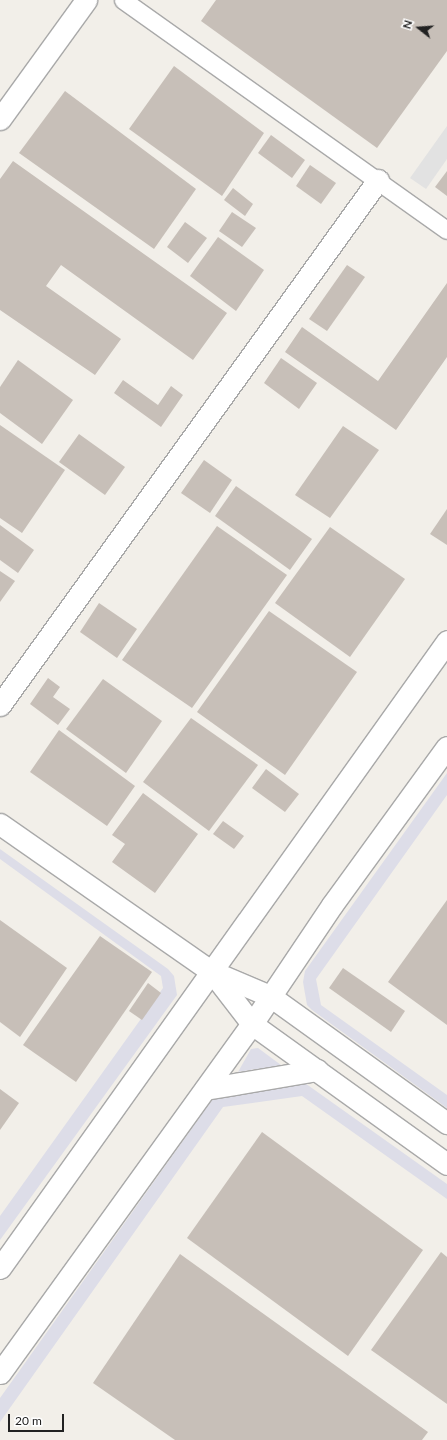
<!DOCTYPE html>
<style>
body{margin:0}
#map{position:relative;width:447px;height:1440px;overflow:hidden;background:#f2efe9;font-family:Lato,sans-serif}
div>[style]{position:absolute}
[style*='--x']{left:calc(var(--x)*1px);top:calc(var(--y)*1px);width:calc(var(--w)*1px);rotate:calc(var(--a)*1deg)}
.parking>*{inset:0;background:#e2e2e2}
.plaza>*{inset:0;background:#dddde8}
.building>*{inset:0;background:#c7bfb8}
.roads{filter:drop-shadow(1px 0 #a9a9a9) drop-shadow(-1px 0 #a9a9a9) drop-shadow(0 1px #a9a9a9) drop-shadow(0 -1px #a9a9a9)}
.minor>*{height:17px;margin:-8.5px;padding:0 8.5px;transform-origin:8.5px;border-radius:8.5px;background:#fff}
.tertiary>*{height:21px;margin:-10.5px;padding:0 10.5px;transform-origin:10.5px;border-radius:10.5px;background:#fff}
span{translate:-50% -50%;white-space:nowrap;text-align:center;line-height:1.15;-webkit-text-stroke:3px #fff;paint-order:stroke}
.north{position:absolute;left:399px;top:8px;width:40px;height:40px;-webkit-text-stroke:3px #fff;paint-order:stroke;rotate:287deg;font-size:11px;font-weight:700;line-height:16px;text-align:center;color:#222}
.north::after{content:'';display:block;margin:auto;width:14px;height:18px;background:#222;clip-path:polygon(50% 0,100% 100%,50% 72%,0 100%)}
.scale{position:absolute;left:8px;top:1414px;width:56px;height:18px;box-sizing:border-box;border:2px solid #222;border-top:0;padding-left:5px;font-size:12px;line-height:14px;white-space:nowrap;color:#222;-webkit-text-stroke:3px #fff;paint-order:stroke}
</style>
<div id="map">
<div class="parking">
<div style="clip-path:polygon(447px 126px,447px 159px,426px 189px,410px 178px)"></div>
</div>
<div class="plaza">
<div style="clip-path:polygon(447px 773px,447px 795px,316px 979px,321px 1005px,447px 1095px,447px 1108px,312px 1010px,307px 1005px,303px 982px,305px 971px)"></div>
<div style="clip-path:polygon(0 849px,168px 969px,174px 976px,177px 995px,0 1240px,0 1216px,163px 988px,161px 976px,0 859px)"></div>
<div style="clip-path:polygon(258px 1048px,281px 1065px,238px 1072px,251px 1049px)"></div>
<div style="clip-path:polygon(302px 1081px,447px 1184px,447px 1199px,302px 1096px,223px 1107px,0 1422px,0 1398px,215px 1096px)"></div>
</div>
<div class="building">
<div style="clip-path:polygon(216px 0,447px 0,447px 51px,377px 148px,201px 21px)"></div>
<div style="clip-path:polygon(174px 66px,264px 133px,222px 196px,129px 129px)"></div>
<div style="clip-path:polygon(65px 91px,196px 189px,154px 249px,19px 153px)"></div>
<div style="clip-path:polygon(271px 135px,305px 160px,292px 178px,258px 153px)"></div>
<div style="clip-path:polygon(13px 161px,227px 313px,193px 360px,61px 265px,46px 286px,121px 339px,95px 375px,0 310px,0 179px)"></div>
<div style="clip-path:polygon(310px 165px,336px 183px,321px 204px,296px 186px)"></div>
<div style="clip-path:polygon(447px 171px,447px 196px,435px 187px)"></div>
<div style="clip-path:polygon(233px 188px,253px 204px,245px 216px,224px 200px)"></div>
<div style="clip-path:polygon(232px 212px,256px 228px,242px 247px,219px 231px)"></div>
<div style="clip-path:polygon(185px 222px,207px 238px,188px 263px,167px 247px)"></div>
<div style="clip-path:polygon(218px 237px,264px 270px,236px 311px,190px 276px)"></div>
<div style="clip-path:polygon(347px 265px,365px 277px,327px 331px,309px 319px)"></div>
<div style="clip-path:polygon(447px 283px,447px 357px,396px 430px,285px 352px,302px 327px,378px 381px)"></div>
<div style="clip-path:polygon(281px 358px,317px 383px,299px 409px,264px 383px)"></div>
<div style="clip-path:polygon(18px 360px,73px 400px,42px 444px,0 413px,0 387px)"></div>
<div style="clip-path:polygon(123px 380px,158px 405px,171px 386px,183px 395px,161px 427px,114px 393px)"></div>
<div style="clip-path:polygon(0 425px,65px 470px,22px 533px,0 518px)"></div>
<div style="clip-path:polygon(343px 426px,379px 450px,330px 518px,295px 495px)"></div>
<div style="clip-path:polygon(79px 434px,125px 467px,105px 495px,59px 462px)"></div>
<div style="clip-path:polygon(204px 460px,232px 480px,210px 513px,181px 493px)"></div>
<div style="clip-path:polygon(236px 486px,312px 539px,290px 570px,215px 516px)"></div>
<div style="clip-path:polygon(447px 509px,447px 545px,430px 534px)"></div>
<div style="clip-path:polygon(0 525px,34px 550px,18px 573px,0 560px)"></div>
<div style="clip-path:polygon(217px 526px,287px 575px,192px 708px,122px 660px)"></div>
<div style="clip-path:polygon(330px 527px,405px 579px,350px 657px,275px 603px)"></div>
<div style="clip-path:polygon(0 571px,15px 581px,0 602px)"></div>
<div style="clip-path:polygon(99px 603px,137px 629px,117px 658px,80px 632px)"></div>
<div style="clip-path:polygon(269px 611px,357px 672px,285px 775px,197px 712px)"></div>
<div style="clip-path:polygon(48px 678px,60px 687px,53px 697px,70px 709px,58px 725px,30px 704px)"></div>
<div style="clip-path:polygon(103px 679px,162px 721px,126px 773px,66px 729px)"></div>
<div style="clip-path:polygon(191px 718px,258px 765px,209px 831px,143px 782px)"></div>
<div style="clip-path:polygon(59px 730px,135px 786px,107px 826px,30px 772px)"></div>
<div style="clip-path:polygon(266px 769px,299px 794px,285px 812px,252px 788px)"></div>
<div style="clip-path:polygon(143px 793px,198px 834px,155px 893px,112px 862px,125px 844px,112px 835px)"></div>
<div style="clip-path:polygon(223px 821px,244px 836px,234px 849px,213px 834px)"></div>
<div style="clip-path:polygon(447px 900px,447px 1025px,388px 982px)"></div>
<div style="clip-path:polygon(0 920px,67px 968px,20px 1037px,0 1022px)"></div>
<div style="clip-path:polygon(100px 936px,152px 972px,76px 1082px,23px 1045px)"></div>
<div style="clip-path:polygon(343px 968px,405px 1011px,391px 1032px,329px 988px)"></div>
<div style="clip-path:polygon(148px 983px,161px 993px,142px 1020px,129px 1011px)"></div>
<div style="clip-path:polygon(0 1089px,19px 1103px,0 1130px)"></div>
<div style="clip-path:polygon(262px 1132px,423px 1250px,348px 1356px,187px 1238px)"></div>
<div style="clip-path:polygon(441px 1252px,447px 1257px,447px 1404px,371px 1350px)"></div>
<div style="clip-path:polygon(180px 1254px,428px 1432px,422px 1440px,175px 1440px,93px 1383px)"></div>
</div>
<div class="roads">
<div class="minor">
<div style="--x:123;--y:0;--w:397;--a:35.4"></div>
</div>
<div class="tertiary">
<div style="--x:0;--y:119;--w:147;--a:-54.1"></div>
<div style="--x:0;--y:705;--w:647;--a:-54.25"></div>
<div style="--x:0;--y:824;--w:257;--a:34.9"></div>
<div style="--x:211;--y:971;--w:64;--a:23"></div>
<div style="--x:270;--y:996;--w:218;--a:35.7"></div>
<div style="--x:212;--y:972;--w:66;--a:52.4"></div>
<div style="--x:252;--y:1024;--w:240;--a:35.7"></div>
<div style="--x:205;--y:1089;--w:114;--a:-9.6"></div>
<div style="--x:0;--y:1268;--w:770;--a:-54.51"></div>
<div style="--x:0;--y:1373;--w:430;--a:-54.2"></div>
<div style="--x:252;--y:1024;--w:143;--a:-56.1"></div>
<div style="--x:332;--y:905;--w:195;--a:-54"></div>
</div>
</div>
<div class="north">N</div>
<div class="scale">20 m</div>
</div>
